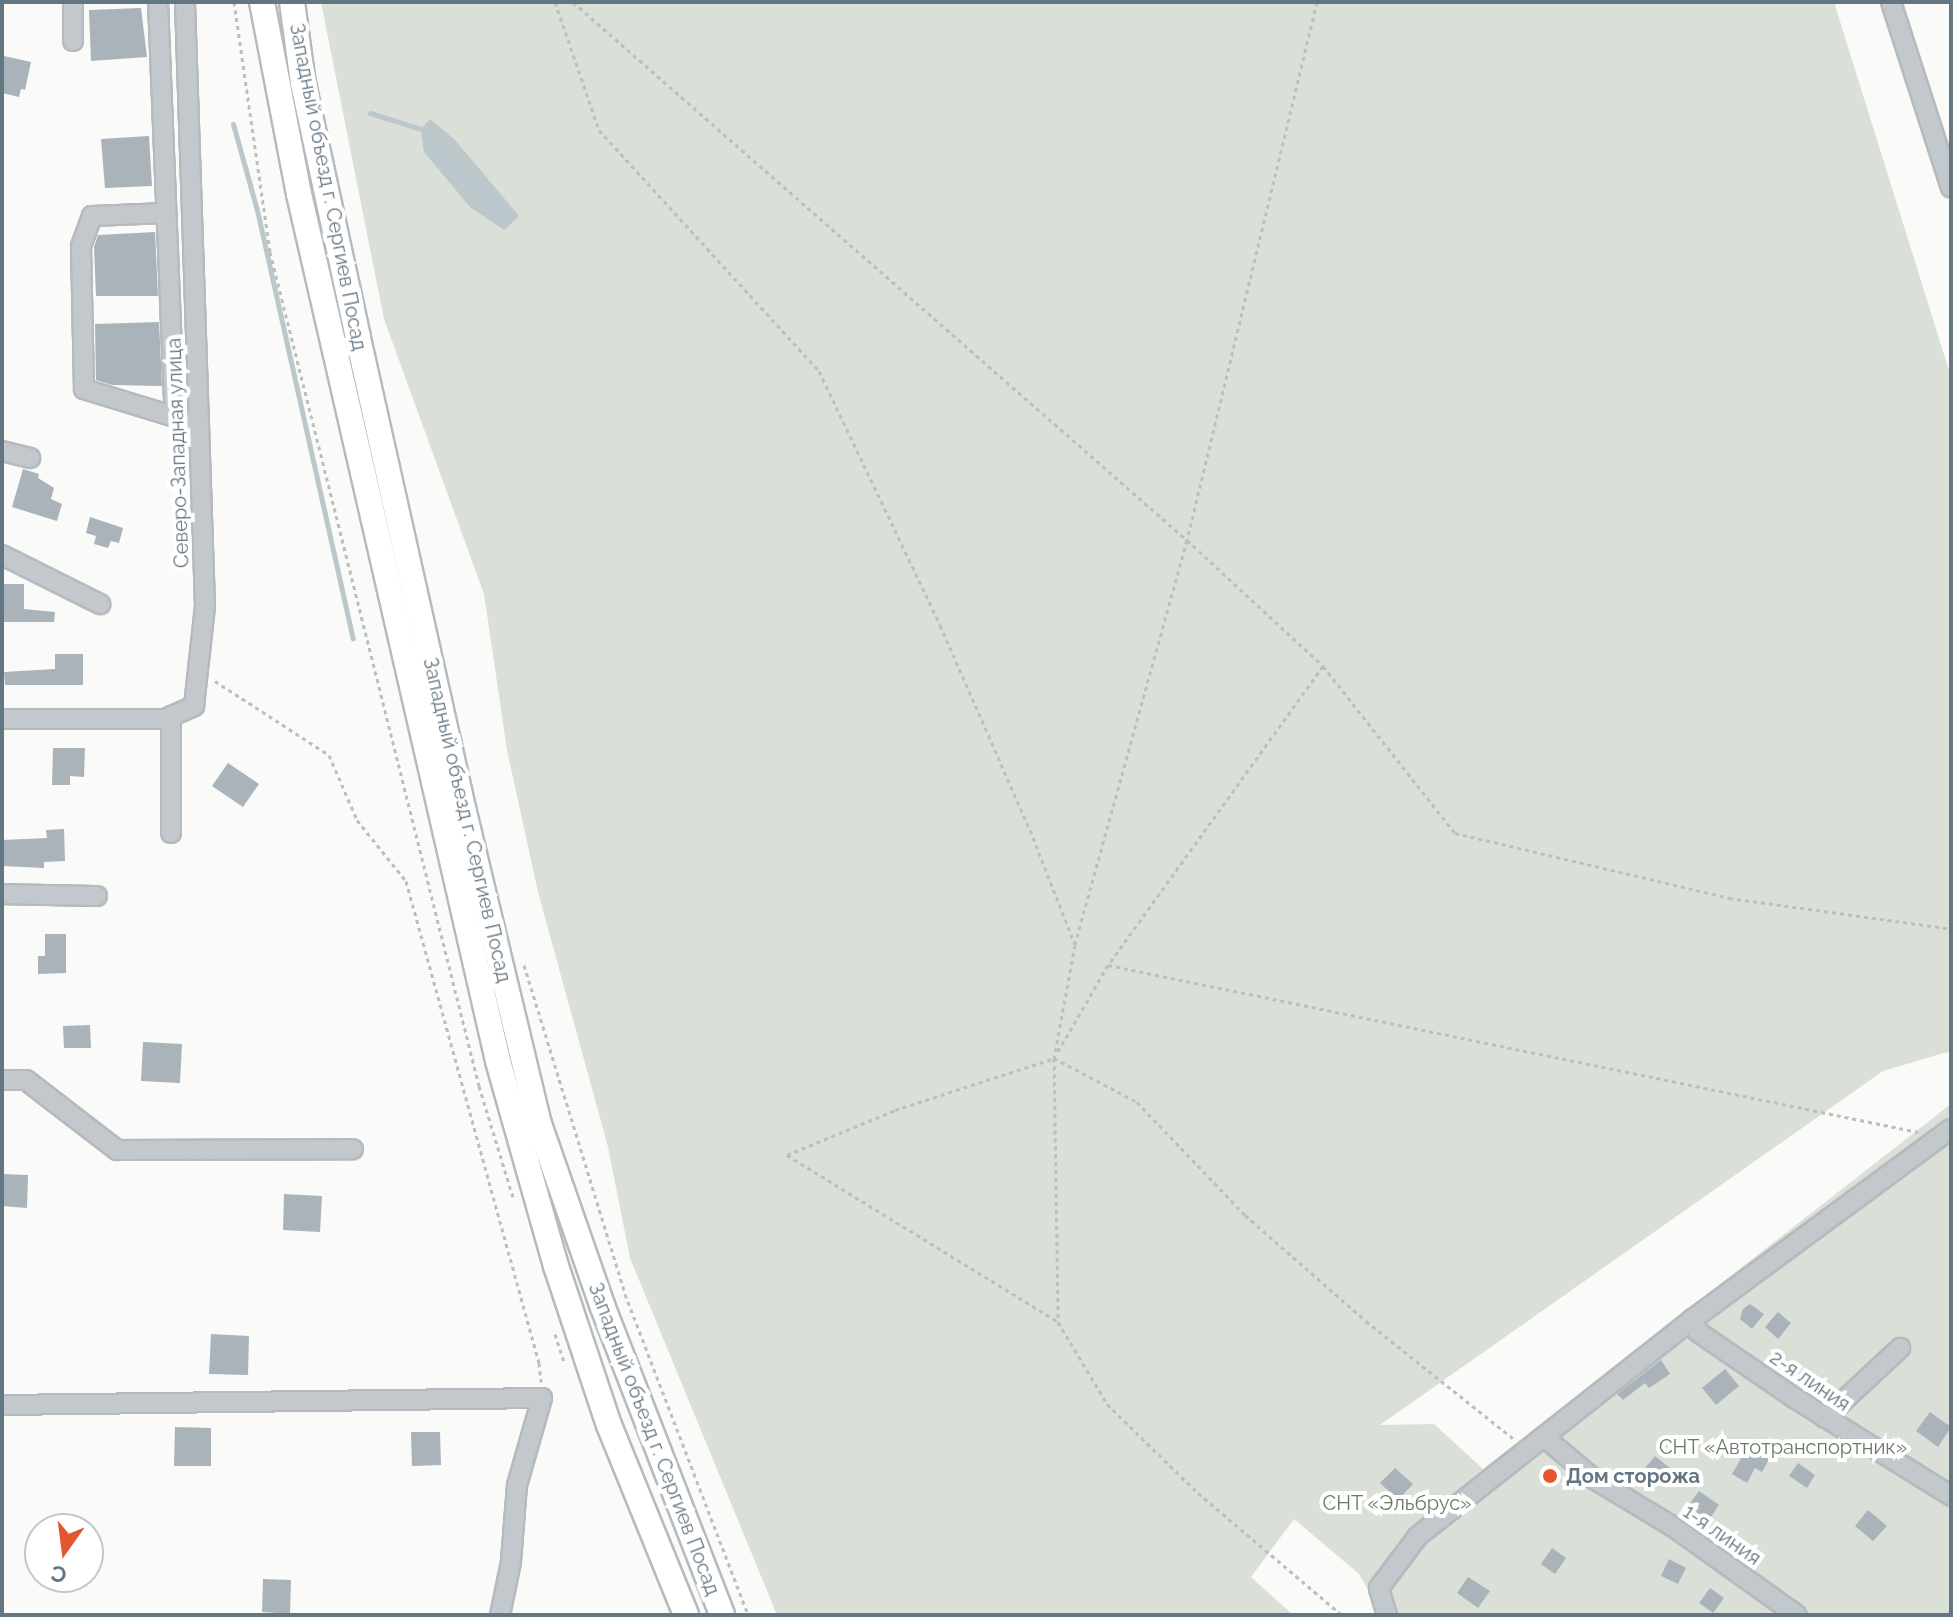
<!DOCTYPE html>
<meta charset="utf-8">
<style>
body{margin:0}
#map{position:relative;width:1953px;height:1617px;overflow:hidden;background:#fafaf8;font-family:Raleway,sans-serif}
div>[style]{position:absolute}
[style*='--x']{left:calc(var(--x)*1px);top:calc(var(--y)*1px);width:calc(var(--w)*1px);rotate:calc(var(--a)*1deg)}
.green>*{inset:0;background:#dadfd7}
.water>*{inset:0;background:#bbc7cb}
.stream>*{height:5px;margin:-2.5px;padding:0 2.5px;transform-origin:2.5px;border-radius:2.5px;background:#bbc7cb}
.building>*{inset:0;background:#aab3b9}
.path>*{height:3px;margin-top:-1.5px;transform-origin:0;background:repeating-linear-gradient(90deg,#bbbfc2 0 4px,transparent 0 8px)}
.roads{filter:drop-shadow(2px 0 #b5babe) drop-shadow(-2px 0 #b5babe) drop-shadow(0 2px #b5babe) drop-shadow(0 -2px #b5babe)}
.minor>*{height:18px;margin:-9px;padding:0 9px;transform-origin:9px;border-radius:9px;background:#c3c8cc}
.major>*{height:24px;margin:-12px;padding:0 12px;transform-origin:12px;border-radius:12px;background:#fff}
.dots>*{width:22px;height:22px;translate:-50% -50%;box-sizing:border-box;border:4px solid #fff;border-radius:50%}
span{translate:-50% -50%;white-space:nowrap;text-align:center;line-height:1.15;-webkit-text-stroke:8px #fff;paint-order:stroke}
.street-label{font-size:20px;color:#657683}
.park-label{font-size:20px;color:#687a64}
.poi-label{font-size:20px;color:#657683;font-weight:700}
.left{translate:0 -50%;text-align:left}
.frame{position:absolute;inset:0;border:4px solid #657683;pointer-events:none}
.north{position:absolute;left:24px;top:1513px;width:80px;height:80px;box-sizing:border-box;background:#fff;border:2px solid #c1c8cd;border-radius:50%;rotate:194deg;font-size:22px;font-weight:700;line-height:32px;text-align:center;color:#657683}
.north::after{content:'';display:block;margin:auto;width:28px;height:36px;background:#e4572e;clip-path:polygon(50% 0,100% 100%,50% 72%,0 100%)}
</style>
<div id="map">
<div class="green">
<div style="clip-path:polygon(321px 2px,1834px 2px,1951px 377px,1951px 1051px,1883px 1071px,1380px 1425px,1434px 1424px,1483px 1469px,1951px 1104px,1951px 1615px,1382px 1615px,1359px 1574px,1294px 1519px,1251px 1577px,1293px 1615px,777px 1615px,630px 1258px,608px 1147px,538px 892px,507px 750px,484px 594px,384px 319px)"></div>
</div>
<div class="water">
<div style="clip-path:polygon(430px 119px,455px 140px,519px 216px,504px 230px,470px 207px,424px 152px,421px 129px)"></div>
</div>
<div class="stream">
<div style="--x:370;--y:113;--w:53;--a:17.4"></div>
<div style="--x:233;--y:124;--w:89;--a:74.4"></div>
<div style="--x:257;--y:210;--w:439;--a:77.4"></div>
</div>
<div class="building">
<div style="clip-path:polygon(141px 8px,147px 57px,91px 61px,89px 10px)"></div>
<div style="clip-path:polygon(4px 56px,31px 62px,25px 90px,21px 89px,19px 97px,2px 93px)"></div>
<div style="clip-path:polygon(149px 136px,152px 186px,105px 188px,101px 139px)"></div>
<div style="clip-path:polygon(155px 232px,158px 296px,96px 296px,94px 247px,98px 235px)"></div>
<div style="clip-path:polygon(159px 322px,162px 386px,112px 385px,96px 380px,95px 324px)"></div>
<div style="clip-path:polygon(23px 469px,39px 474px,38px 478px,54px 488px,51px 499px,62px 504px,57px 521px,12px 507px)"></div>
<div style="clip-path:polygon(90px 517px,123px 528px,119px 543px,111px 541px,108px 548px,94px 544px,96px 536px,86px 533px)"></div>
<div style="clip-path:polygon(2px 584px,24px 584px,24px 609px,55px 612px,54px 622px,2px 622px)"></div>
<div style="clip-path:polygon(55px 654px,83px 654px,83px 685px,5px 685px,4px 672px,55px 669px)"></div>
<div style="clip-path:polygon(53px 748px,85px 748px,84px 777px,70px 776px,70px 785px,52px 785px)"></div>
<div style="clip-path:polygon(228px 763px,259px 784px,243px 807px,212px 786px)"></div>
<div style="clip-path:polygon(64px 829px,65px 861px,44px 862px,44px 868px,2px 866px,2px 840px,47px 838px,46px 830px)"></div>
<div style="clip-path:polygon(45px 934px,66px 934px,66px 973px,38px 974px,38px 956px,45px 956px)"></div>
<div style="clip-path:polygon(90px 1025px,91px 1048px,64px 1048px,63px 1026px)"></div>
<div style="clip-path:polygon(143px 1042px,182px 1044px,180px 1083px,141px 1081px)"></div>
<div style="clip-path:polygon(2px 1174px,28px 1175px,27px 1208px,2px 1206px)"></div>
<div style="clip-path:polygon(284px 1194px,322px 1196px,320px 1232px,283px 1230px)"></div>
<div style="clip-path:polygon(1750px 1304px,1764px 1314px,1752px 1329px,1740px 1319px,1743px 1309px)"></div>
<div style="clip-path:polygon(1778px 1312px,1791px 1323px,1778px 1339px,1765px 1327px)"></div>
<div style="clip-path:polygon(211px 1334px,249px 1336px,248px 1375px,209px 1374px)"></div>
<div style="clip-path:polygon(1661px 1360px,1670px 1374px,1649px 1388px,1645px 1383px,1623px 1400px,1617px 1394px)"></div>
<div style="clip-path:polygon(1725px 1369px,1739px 1386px,1716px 1405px,1702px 1388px)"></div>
<div style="clip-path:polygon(1930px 1412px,1951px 1427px,1938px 1447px,1916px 1431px)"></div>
<div style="clip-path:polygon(175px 1427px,211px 1428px,211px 1466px,174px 1466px)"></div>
<div style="clip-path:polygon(411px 1432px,440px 1432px,441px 1465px,412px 1466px)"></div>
<div style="clip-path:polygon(1750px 1443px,1771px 1456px,1762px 1472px,1755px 1468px,1747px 1483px,1732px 1474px)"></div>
<div style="clip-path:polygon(1655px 1456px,1671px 1469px,1657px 1486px,1641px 1473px)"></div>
<div style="clip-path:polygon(1798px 1463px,1815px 1475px,1807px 1488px,1789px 1476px)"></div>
<div style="clip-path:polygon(1395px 1468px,1413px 1484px,1398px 1500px,1380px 1483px)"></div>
<div style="clip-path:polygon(1699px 1491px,1719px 1505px,1708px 1521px,1688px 1506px)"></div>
<div style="clip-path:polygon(1868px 1510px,1887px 1526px,1873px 1541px,1855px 1526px)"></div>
<div style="clip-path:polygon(1552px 1548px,1566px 1558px,1555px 1574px,1541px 1564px)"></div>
<div style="clip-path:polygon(1669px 1559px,1686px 1568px,1678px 1584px,1661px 1576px)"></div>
<div style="clip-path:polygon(1468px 1577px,1490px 1591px,1478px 1608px,1457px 1593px)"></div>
<div style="clip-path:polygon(263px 1579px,291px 1580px,290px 1614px,262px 1612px)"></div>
<div style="clip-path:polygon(1710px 1588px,1724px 1598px,1713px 1613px,1699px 1603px)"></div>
</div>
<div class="path">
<div style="--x:234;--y:2;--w:253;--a:81.8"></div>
<div style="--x:270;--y:252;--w:860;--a:75.93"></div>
<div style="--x:479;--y:1086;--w:116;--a:73"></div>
<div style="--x:555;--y:2;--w:135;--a:71"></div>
<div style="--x:599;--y:130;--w:326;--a:47.6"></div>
<div style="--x:819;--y:371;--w:281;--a:64.5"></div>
<div style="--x:940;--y:625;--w:224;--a:66.3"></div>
<div style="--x:1030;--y:830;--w:123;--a:68.6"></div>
<div style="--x:573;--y:2;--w:816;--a:41.23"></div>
<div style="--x:1187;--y:540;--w:185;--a:42.8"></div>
<div style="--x:1323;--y:666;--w:368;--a:125.7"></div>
<div style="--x:1108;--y:965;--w:102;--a:120.1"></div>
<div style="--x:1317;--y:2;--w:553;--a:103.58"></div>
<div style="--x:1187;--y:540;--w:420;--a:105.5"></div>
<div style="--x:1075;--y:945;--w:115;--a:100.5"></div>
<div style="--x:1054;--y:1058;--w:264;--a:89.1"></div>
<div style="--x:1058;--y:1322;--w:96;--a:59.1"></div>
<div style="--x:1107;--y:1404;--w:127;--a:44.4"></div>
<div style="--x:1198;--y:1493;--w:189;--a:40.3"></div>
<div style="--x:1323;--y:666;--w:213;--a:51.7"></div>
<div style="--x:1455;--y:833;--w:282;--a:13.3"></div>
<div style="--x:1729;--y:898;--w:224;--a:7.9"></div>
<div style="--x:215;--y:681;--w:136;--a:33"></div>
<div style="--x:329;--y:755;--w:71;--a:66.7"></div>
<div style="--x:357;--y:820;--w:78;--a:51.2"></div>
<div style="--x:406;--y:881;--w:500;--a:74.57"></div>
<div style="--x:539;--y:1363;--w:19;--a:84"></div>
<div style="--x:524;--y:965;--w:344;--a:72.9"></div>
<div style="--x:625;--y:1294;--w:344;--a:69"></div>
<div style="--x:1108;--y:965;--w:827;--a:11.65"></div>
<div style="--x:1054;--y:1058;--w:94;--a:27.9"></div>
<div style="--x:1137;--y:1102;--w:156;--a:46.3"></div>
<div style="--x:1245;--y:1215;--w:161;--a:41.2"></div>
<div style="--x:1366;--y:1321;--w:189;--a:38.6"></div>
<div style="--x:787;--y:1155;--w:117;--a:-22.6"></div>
<div style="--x:895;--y:1110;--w:165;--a:-18"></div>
<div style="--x:787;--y:1155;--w:318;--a:31.6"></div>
<div style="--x:555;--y:1334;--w:28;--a:72"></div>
</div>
<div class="roads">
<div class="minor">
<div style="--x:73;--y:2;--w:39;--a:90"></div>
<div style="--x:158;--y:2;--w:415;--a:87.7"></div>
<div style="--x:175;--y:417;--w:26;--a:23"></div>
<div style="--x:1891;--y:2;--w:195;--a:72.1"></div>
<div style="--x:166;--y:213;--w:74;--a:177.7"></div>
<div style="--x:92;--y:216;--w:32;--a:110"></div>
<div style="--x:81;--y:246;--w:143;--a:88.8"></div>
<div style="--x:84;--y:389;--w:95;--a:17.1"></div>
<div style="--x:2;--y:451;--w:29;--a:14"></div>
<div style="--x:2;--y:555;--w:110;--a:26.6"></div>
<div style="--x:2;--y:719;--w:163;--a:0"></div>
<div style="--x:165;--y:719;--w:32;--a:-24"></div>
<div style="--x:194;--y:706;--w:101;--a:-83.7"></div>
<div style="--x:205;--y:606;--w:604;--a:-91.9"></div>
<div style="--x:171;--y:833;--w:117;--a:-90"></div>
<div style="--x:2;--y:894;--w:95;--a:1.2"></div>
<div style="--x:2;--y:1080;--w:24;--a:0"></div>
<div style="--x:26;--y:1080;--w:115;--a:37.6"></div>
<div style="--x:117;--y:1150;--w:236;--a:-0.2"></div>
<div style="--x:1693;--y:1319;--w:14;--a:69"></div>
<div style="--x:1698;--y:1332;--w:119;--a:34.4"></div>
<div style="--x:1796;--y:1399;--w:183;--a:32"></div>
<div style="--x:2;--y:1405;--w:540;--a:-0.74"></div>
<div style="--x:542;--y:1398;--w:91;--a:106"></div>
<div style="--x:517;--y:1485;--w:77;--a:94.5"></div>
<div style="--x:511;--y:1562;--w:54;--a:101.7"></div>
<div style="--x:1825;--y:1418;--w:103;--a:-43"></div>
<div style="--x:1544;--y:1437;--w:65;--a:40"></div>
<div style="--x:1594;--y:1479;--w:91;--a:31.1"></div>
<div style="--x:1672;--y:1526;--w:153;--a:35.5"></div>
<div style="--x:1387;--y:1615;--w:28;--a:-107"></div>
<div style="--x:1379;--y:1588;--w:65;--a:-53.1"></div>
<div style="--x:1418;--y:1536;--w:350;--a:-38.3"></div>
<div style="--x:1693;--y:1319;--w:320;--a:-36.4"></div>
</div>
<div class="major">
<div style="--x:262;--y:2;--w:196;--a:79.1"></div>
<div style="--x:299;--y:194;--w:890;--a:77.07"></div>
<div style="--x:498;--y:1061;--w:213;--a:74.2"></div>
<div style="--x:556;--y:1266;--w:168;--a:71.6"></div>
<div style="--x:609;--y:1425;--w:205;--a:67.9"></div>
<div style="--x:292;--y:2;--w:82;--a:82.3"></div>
<div style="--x:303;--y:83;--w:261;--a:77.8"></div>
<div style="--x:358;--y:338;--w:486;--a:77.4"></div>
<div style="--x:464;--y:812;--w:321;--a:76.5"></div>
<div style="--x:539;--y:1124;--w:192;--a:70.8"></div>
<div style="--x:602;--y:1305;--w:332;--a:68.8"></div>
</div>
</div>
<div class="dots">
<div style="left:1550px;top:1476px;background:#e4572e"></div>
</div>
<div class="street-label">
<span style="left:328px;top:187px;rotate:79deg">Западный объезд г. Сергиев Посад</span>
<span style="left:178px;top:453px;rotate:-92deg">Северо-Западная улица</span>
<span style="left:467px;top:820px;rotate:77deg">Западный объезд г. Сергиев Посад</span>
<span style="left:1810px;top:1381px;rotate:34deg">2-я линия</span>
<span style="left:654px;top:1439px;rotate:69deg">Западный объезд г. Сергиев Посад</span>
<span style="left:1722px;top:1535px;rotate:35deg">1-я линия</span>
</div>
<div class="park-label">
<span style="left:1783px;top:1447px">СНТ «Автотранспортник»</span>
<span style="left:1397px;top:1503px">СНТ «Эльбрус»</span>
</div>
<div class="poi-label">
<span class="left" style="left:1566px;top:1476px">Дом сторожа</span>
</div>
<div class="frame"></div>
<div class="north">С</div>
</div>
